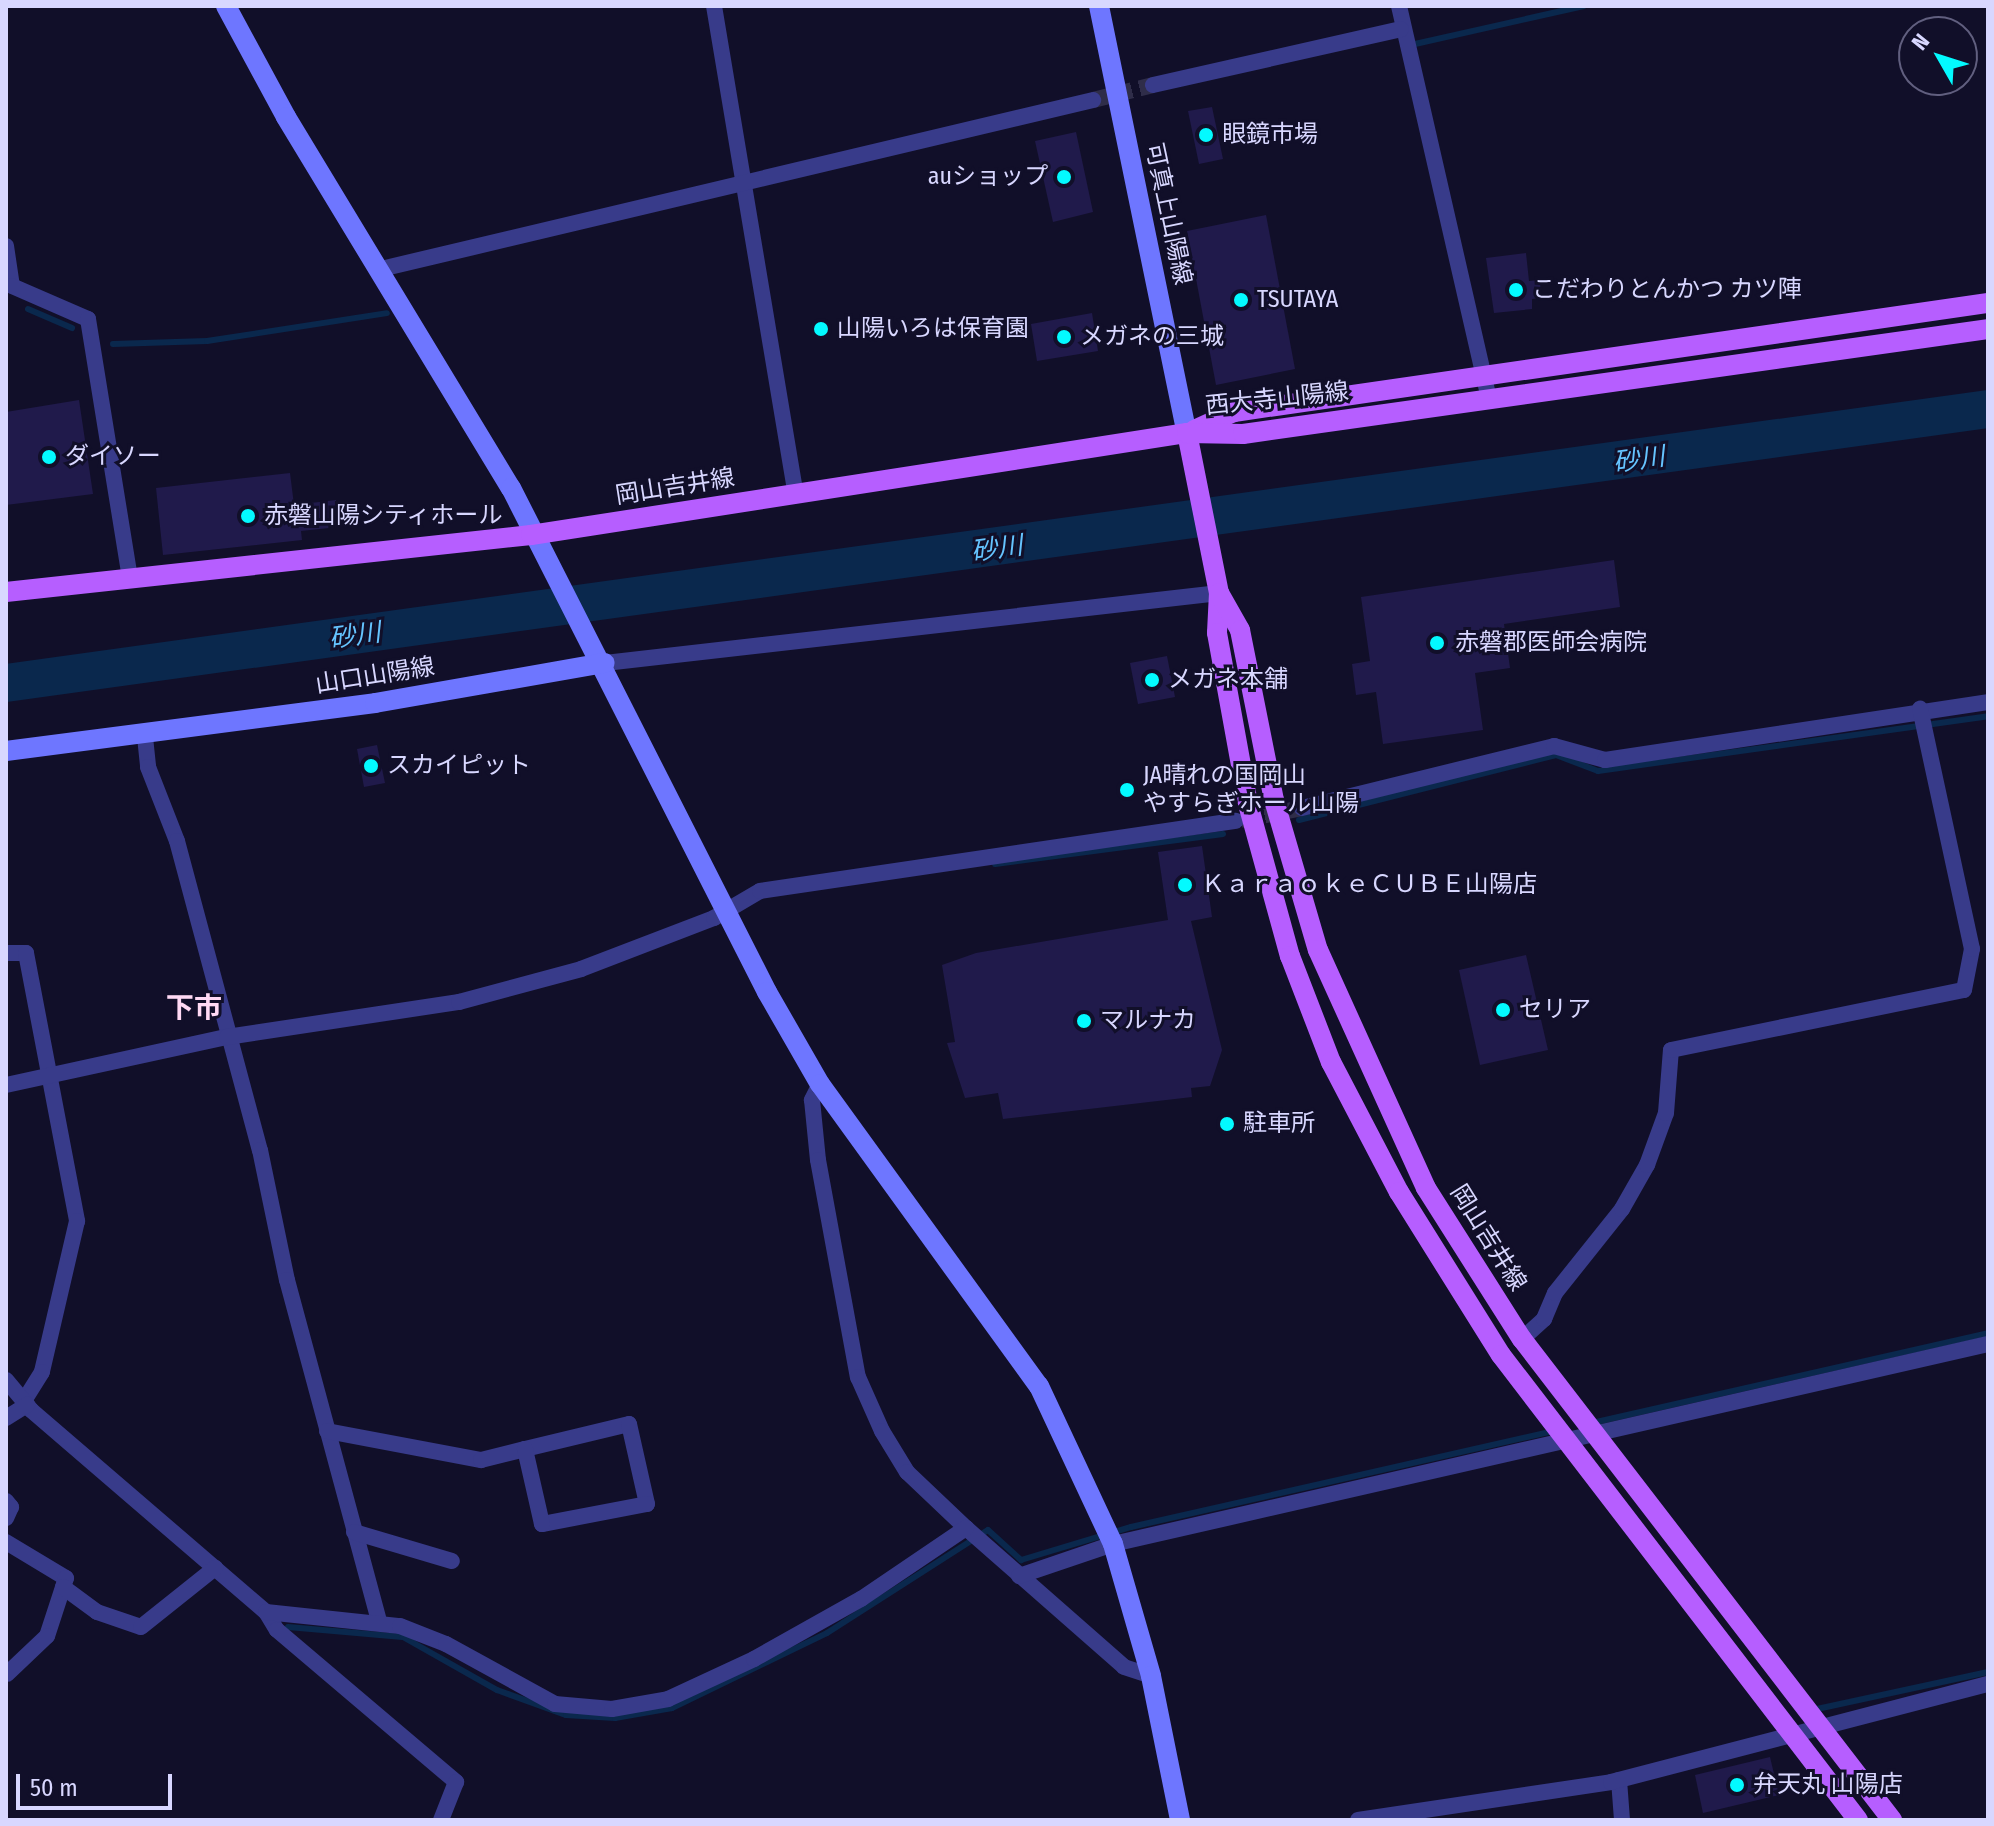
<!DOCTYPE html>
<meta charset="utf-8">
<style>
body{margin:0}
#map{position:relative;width:1994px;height:1826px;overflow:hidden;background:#110f29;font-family:"Fira Sans Condensed","Noto Sans JP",sans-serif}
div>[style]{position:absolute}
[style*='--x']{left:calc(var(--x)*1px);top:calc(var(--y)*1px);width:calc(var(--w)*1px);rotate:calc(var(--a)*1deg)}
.stream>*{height:6px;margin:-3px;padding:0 3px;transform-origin:3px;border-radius:3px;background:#0a284d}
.river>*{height:38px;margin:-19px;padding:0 19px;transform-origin:19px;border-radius:19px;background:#0a284d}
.building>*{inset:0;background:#201a4b}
.street-tunnel>*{height:16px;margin-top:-8px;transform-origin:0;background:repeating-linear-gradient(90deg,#2f2d49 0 16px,transparent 0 24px)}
.street>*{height:16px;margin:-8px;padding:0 8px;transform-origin:8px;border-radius:8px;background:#383b8a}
.secondary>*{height:20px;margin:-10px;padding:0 10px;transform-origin:10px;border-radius:10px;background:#6e76ff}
.primary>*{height:20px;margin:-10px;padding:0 10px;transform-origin:10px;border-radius:10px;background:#b65eff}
.dots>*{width:22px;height:22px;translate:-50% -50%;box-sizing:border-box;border:4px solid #110f29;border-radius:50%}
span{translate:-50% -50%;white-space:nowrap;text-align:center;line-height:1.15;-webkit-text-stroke:6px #110f29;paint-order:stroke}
.poi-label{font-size:24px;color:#d8d7ff}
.left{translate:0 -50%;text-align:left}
.right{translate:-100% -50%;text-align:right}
.street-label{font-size:24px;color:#d8d7ff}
.water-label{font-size:26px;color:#65c4ff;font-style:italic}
.quarter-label{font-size:28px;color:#ffd9f4;font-weight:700}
.frame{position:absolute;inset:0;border:8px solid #d8d7ff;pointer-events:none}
.north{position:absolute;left:1898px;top:16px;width:80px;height:80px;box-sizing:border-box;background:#110f29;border:2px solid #615f7f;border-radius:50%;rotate:309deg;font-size:22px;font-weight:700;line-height:32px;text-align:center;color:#d8d7ff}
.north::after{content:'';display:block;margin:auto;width:28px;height:36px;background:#03faff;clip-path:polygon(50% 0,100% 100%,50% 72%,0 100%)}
.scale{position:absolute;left:16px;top:1774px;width:156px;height:36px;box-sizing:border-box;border:4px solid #d8d7ff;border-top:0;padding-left:10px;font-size:24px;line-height:28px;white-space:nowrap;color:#d8d7ff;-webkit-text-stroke:6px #110f29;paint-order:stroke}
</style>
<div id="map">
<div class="stream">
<div style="--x:1415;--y:44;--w:173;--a:-12.7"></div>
<div style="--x:28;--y:309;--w:48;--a:23.4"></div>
<div style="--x:113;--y:344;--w:94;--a:-1.8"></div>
<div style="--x:207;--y:341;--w:182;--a:-8.8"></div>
<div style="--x:1299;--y:820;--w:265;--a:-14.2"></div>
<div style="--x:1556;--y:755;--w:45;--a:20.9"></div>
<div style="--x:1598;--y:771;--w:394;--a:-8"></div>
<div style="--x:995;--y:864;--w:230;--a:-7.5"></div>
<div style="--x:1592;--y:1423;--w:406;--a:-12.8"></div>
<div style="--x:288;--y:1627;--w:115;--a:5"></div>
<div style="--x:403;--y:1637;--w:108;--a:29.4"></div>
<div style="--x:497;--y:1690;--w:73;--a:19.9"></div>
<div style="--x:566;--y:1715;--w:49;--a:3.5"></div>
<div style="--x:615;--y:1718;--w:58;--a:-10"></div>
<div style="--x:672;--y:1708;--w:172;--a:-25.8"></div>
<div style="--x:827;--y:1633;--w:191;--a:-32.6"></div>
<div style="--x:988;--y:1530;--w:45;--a:42.3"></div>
<div style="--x:1021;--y:1560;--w:115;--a:-16.7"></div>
<div style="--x:1131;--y:1527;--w:433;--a:-12.8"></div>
<div style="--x:1817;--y:1709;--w:175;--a:-12.2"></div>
</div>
<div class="river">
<div style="--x:6;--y:683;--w:2001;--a:-7.87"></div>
</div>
<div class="building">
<div style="clip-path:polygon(1212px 107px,1223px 159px,1199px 164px,1188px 111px)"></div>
<div style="clip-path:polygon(1076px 132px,1093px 212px,1053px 222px,1035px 141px)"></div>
<div style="clip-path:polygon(1266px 215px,1295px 369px,1216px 385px,1187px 231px)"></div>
<div style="clip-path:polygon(1526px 253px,1529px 281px,1540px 280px,1541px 298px,1532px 299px,1532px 309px,1494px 313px,1486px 258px)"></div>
<div style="clip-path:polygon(1092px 313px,1098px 351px,1037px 361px,1031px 324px)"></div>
<div style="clip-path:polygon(79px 400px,93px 494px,6px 505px,6px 412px)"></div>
<div style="clip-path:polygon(290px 473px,294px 505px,336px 500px,339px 527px,301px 531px,302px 540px,163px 555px,156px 488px)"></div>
<div style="clip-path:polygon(1614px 560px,1620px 607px,1504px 624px,1510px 668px,1475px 673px,1483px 730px,1383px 744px,1376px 692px,1356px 695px,1352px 664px,1370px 661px,1361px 597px)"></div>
<div style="clip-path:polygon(1167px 656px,1175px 697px,1138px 704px,1130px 663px)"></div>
<div style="clip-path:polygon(377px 745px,385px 783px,364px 787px,357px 749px)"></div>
<div style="clip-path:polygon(1202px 846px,1212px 917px,1191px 921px,1222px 1050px,1210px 1086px,1191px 1088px,1192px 1097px,1003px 1119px,998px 1093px,965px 1098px,947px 1043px,955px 1042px,942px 965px,976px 953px,1168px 920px,1158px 852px)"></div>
<div style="clip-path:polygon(1526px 955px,1548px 1050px,1480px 1065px,1459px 970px)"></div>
<div style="clip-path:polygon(1770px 1757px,1779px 1795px,1703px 1813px,1695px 1775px)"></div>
</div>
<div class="street-tunnel">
<div style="--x:1093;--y:100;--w:62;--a:-14"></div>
<div style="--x:1241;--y:820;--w:62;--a:-11.1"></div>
</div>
<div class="street">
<div style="--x:714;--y:6;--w:496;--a:80.5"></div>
<div style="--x:1399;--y:6;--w:404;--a:77.1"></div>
<div style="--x:1153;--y:85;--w:254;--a:-12.7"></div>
<div style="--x:6;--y:246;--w:40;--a:81.5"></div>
<div style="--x:12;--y:286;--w:83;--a:23.5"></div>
<div style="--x:88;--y:319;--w:262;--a:80.8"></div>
<div style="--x:381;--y:269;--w:732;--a:-13.35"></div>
<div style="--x:605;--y:663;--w:618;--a:-6.5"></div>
<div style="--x:145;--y:737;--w:30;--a:84"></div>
<div style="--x:148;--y:767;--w:79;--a:68.6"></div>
<div style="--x:177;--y:841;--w:320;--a:75"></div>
<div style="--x:260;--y:1150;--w:133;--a:78.3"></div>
<div style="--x:287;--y:1280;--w:354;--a:74.9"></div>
<div style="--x:1302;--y:808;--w:260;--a:-13.8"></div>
<div style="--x:1554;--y:746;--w:53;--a:15.4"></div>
<div style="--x:1605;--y:760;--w:387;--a:-8.6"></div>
<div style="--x:6;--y:953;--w:20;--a:0"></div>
<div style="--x:26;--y:953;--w:273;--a:79.2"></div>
<div style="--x:77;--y:1221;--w:155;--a:103.1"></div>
<div style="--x:42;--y:1372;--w:34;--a:122"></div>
<div style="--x:820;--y:1084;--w:18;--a:117"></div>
<div style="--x:812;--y:1100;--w:60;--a:84.3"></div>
<div style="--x:818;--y:1160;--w:221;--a:79.6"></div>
<div style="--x:858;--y:1377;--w:59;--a:66"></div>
<div style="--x:882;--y:1431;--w:48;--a:58.6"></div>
<div style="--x:907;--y:1472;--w:81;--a:43.5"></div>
<div style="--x:966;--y:1528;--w:210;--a:41.3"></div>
<div style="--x:1124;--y:1667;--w:28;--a:18"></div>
<div style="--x:6;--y:1085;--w:226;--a:-12.3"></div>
<div style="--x:227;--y:1037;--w:235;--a:-8.6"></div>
<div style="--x:459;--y:1002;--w:126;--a:-15.1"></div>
<div style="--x:581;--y:969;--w:142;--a:-21"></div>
<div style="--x:714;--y:918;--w:53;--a:-30.4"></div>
<div style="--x:760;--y:891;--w:481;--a:-8.4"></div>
<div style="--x:1522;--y:1339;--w:30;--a:-42"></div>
<div style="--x:1544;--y:1319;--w:28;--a:-67"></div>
<div style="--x:1555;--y:1293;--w:107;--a:-51.4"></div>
<div style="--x:1622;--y:1209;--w:51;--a:-60.4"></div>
<div style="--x:1647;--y:1165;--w:55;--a:-69.9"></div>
<div style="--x:1666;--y:1113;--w:63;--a:-85.5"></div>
<div style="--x:1671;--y:1050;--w:299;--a:-11.6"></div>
<div style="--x:1964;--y:990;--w:42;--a:-79"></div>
<div style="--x:1972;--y:949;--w:246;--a:-102.2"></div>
<div style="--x:6;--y:1380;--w:39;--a:50"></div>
<div style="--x:31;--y:1410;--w:310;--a:40.7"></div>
<div style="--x:266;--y:1612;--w:21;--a:59"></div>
<div style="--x:277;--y:1630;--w:235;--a:40.3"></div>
<div style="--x:456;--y:1782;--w:41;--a:111.5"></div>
<div style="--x:6;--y:1418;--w:25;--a:-32"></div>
<div style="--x:327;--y:1431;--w:157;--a:10.7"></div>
<div style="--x:481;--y:1460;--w:45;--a:-14"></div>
<div style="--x:525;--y:1449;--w:107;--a:-13.5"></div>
<div style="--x:629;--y:1424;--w:82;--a:77.3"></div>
<div style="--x:647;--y:1504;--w:107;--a:169.2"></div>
<div style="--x:542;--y:1524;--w:77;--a:-102.8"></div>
<div style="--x:6;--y:1501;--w:8;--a:50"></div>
<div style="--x:11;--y:1507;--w:12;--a:114"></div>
<div style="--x:354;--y:1532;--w:102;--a:16.5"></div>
<div style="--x:6;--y:1542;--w:70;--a:31"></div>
<div style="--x:66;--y:1578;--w:61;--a:108.1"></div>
<div style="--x:47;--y:1636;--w:55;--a:136.5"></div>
<div style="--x:1019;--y:1576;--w:99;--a:-18.8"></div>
<div style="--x:1113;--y:1544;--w:898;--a:-12.88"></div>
<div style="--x:63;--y:1587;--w:42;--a:36.3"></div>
<div style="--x:97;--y:1612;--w:46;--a:18.8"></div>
<div style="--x:141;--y:1627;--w:95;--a:-38.6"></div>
<div style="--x:266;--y:1612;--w:135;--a:6"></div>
<div style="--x:400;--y:1626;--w:49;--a:21.4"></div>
<div style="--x:446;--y:1644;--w:124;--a:28.8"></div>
<div style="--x:555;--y:1704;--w:57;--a:5"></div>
<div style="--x:612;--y:1709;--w:57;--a:-10.1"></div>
<div style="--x:668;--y:1699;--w:95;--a:-24.9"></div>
<div style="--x:754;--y:1659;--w:123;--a:-29.3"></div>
<div style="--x:861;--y:1599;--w:127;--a:-34.1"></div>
<div style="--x:1619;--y:1780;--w:40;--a:85.7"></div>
<div style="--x:1358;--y:1820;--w:256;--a:-8.5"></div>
<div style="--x:1611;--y:1782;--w:390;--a:-14.6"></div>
</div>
<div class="secondary">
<div style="--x:226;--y:6;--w:126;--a:61.6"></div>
<div style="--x:286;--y:117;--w:434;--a:58.8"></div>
<div style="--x:511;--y:488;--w:565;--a:63.07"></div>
<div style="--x:767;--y:992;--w:106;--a:60.1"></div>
<div style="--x:820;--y:1084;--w:373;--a:54.1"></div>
<div style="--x:1039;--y:1386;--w:174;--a:64.9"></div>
<div style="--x:1113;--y:1544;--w:137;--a:73.9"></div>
<div style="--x:1151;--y:1676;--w:147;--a:78.6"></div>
<div style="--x:1099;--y:6;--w:436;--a:78.4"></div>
<div style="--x:6;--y:751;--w:372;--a:-7.4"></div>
<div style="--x:375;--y:703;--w:233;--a:-9.9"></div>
</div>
<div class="primary">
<div style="--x:1194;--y:430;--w:44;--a:-24.2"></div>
<div style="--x:1234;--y:412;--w:762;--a:-8.23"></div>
<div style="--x:1187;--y:433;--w:163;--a:78.7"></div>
<div style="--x:1219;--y:593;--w:40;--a:92.9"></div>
<div style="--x:1217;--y:633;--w:174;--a:79.7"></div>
<div style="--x:1248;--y:804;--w:158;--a:74.6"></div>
<div style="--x:1290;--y:956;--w:114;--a:68.9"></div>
<div style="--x:1331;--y:1062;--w:147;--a:62.4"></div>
<div style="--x:1399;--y:1192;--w:192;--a:58"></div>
<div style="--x:1501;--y:1355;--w:586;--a:52.49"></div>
<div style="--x:6;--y:592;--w:528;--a:-6.2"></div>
<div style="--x:531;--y:535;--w:664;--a:-8.84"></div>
<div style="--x:1187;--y:433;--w:56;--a:1"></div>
<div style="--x:1243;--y:434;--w:752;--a:-8.02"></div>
<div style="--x:1219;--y:593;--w:43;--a:60.4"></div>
<div style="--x:1240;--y:630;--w:173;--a:78.7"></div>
<div style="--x:1274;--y:800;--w:156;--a:73.7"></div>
<div style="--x:1318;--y:950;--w:261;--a:65.6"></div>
<div style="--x:1426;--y:1188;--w:179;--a:57.6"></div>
<div style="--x:1522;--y:1339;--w:607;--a:52.43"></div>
</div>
<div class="dots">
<div style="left:1206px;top:135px;background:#03faff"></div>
<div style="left:1064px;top:177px;background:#03faff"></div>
<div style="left:1516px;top:290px;background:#03faff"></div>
<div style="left:1241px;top:300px;background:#03faff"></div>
<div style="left:821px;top:329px;background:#03faff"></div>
<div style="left:1064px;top:337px;background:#03faff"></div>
<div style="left:49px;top:457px;background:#03faff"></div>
<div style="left:248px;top:516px;background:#03faff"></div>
<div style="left:1437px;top:643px;background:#03faff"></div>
<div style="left:1152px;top:680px;background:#03faff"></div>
<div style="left:371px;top:766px;background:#03faff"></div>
<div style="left:1127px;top:790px;background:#03faff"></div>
<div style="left:1185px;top:885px;background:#03faff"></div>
<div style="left:1503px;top:1010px;background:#03faff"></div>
<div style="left:1084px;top:1021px;background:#03faff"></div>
<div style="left:1227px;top:1124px;background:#03faff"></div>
<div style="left:1737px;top:1785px;background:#03faff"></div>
</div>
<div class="poi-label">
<span class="left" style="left:1222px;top:135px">眼鏡市場</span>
<span class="right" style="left:1048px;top:177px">auショップ</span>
<span class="left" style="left:1532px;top:290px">こだわりとんかつ カツ陣</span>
<span class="left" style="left:1257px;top:300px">TSUTAYA</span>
<span class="left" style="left:837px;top:329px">山陽いろは保育園</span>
<span class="left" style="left:1080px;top:337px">メガネの三城</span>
<span class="left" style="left:65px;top:457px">ダイソー</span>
<span class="left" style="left:264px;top:516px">赤磐山陽シティホール</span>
<span class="left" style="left:1455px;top:643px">赤磐郡医師会病院</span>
<span class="left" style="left:1168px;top:680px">メガネ本舗</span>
<span class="left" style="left:387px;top:766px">スカイピット</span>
<span class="left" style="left:1143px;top:790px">JA晴れの国岡山<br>やすらぎホール山陽</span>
<span class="left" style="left:1201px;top:885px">ＫａｒａｏｋｅＣＵＢＥ山陽店</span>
<span class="left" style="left:1519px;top:1010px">セリア</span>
<span class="left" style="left:1100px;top:1021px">マルナカ</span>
<span class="left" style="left:1243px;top:1124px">駐車所</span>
<span class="left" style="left:1753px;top:1785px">弁天丸 山陽店</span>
</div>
<div class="street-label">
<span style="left:1168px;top:214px;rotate:78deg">可真上山陽線</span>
<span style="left:1277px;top:399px;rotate:-6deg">西大寺山陽線</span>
<span style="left:675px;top:487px;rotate:-9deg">岡山吉井線</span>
<span style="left:375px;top:676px;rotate:-9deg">山口山陽線</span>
<span style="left:1488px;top:1238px;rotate:58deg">岡山吉井線</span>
</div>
<div class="water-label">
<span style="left:1639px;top:460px;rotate:-8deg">砂川</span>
<span style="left:997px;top:549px;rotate:-8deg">砂川</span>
<span style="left:355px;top:636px;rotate:-8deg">砂川</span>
</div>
<div class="quarter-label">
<span style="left:194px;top:1008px">下市</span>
</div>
<div class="frame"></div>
<div class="north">N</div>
<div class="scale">50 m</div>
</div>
